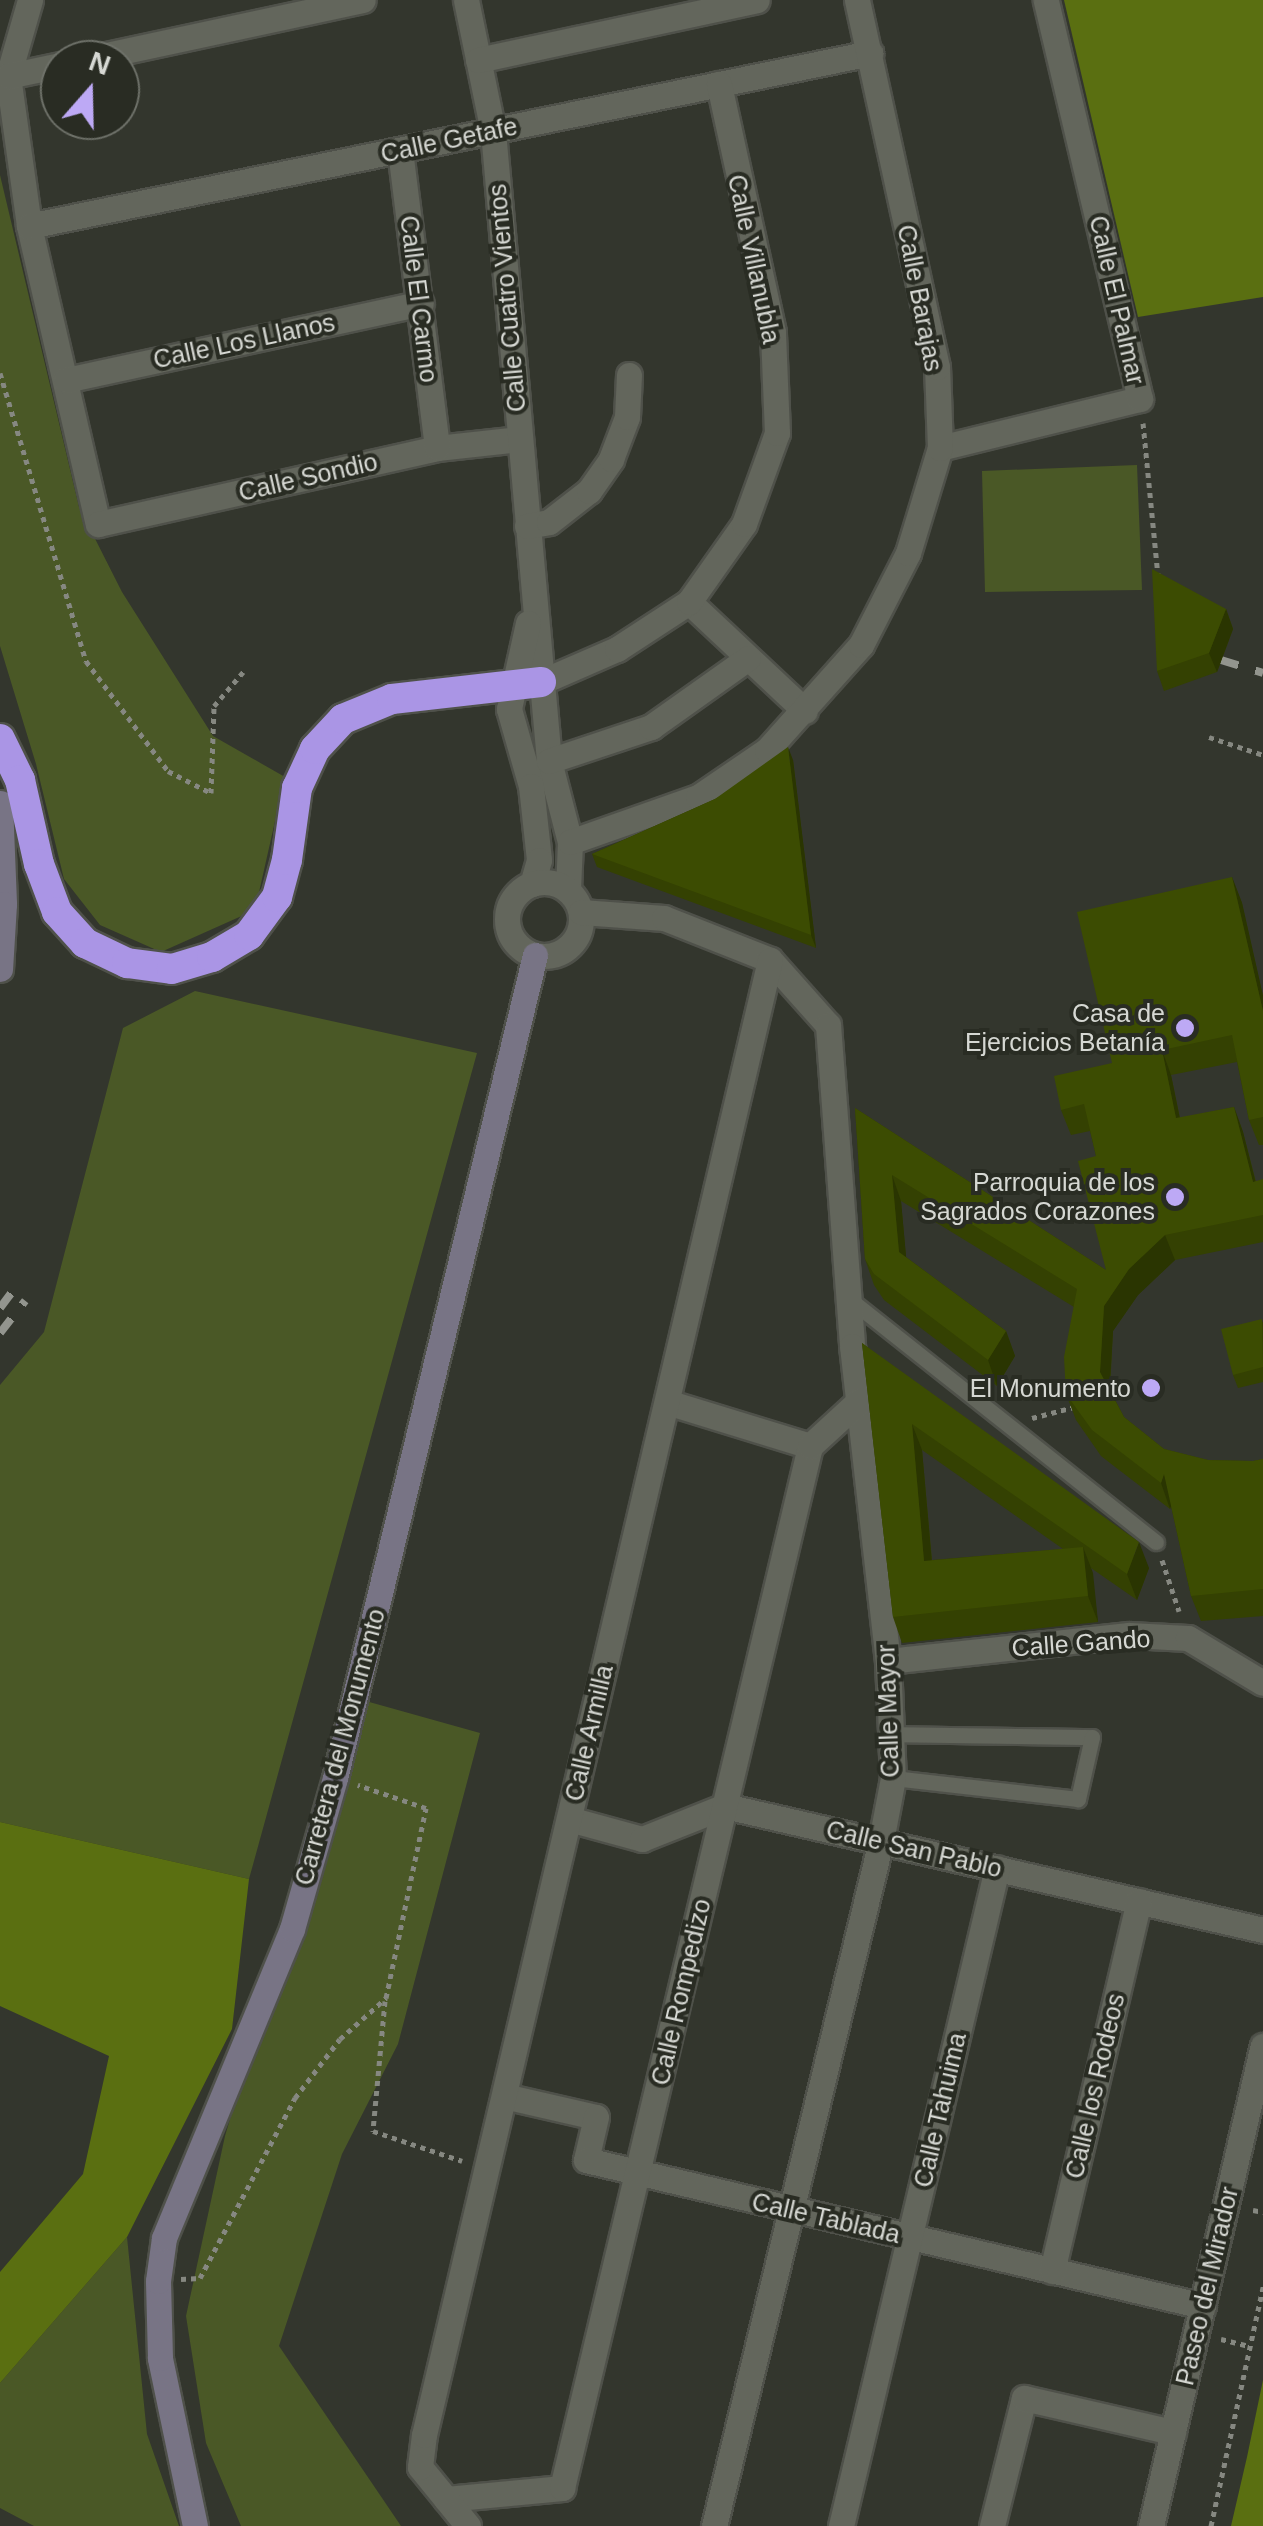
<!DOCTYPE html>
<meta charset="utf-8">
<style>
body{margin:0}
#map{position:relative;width:1263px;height:2526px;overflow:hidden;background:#33362d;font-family:Helvetica,sans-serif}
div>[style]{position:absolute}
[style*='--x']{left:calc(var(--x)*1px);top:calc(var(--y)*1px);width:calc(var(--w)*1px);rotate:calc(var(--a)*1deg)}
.green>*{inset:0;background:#4a5826}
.forest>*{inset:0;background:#5a6f11}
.path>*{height:5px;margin-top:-2.5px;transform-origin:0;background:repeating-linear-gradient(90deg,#868881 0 5px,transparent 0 10px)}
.roads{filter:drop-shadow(2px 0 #4f514a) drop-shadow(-2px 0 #4f514a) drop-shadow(0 2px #4f514a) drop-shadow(0 -2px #4f514a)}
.lane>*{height:15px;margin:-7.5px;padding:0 7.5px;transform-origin:7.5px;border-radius:7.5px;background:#63665c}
.street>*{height:25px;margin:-12.5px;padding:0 12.5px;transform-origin:12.5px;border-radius:12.5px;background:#63665c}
.street>.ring{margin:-12.5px;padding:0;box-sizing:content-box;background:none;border:25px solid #63665c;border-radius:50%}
.secondary>*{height:25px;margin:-12.5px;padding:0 12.5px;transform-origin:12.5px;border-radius:12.5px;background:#787485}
.highway>*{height:30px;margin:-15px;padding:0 15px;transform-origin:15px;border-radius:15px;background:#aa95e5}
.rail>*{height:8px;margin-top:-4px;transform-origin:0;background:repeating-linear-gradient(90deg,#93958e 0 18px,transparent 0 36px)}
.wall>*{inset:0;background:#344102}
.shaded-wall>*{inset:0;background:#2a3501}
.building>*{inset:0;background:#3c4c02}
.dots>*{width:28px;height:28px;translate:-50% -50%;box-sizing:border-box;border:5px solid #292c23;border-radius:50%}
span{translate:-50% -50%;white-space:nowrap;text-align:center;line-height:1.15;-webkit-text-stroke:8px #292c23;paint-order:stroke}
.street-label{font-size:25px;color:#d6d8d3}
.poi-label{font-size:25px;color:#d6d8d3}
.right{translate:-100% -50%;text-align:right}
.north{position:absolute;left:40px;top:40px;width:100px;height:100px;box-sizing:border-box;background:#292c23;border:2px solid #6e7169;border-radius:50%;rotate:20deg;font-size:28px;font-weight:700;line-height:40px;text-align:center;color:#d6d8d3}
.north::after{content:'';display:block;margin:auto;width:35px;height:45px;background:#bda9f5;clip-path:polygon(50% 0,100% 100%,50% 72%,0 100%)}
</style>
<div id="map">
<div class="green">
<div style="clip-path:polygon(0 175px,79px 507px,122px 592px,213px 736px,285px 777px,255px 910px,161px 952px,100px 925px,64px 879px,36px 764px,0 646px)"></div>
<div style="clip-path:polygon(1137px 465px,1142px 590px,985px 592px,982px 471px)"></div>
<div style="clip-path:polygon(195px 991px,477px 1053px,249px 1879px,0 1822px,0 1385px,44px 1332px,123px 1028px)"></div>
<div style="clip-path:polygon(355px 1698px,480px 1733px,398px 2044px,342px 2154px,279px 2346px,401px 2526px,241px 2526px,206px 2443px,186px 2316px,225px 2136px)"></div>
<div style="clip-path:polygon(127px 2237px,147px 2434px,179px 2526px,34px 2526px,0 2508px,0 2383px)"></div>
</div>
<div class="forest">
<div style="clip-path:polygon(1064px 0,1263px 0,1263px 297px,1138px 317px)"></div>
<div style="clip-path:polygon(0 1822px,249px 1879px,232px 2029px,127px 2237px,0 2383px,0 2272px,83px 2174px,109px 2056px,0 2006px)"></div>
<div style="clip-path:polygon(1263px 2380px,1263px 2526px,1231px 2526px,1247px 2457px)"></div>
</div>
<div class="path">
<div style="--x:0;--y:373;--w:301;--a:73.4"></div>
<div style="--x:86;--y:661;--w:137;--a:53.3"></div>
<div style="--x:168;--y:771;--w:48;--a:27.1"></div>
<div style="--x:211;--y:793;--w:87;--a:-88"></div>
<div style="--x:214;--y:706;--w:45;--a:-49.5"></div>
<div style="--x:1143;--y:423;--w:154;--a:84.4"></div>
<div style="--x:1209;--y:737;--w:57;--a:18.4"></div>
<div style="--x:1032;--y:1418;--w:43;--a:-14.7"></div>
<div style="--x:1162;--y:1560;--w:54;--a:71.6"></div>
<div style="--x:385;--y:2001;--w:131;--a:95.3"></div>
<div style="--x:373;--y:2131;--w:94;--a:18.6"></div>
<div style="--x:1253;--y:2210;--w:10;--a:11"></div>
<div style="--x:181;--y:2279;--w:19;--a:-3"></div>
<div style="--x:200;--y:2278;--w:204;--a:-62.2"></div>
<div style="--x:295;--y:2098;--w:74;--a:-52.7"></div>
<div style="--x:340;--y:2039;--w:62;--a:-41.7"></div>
<div style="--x:386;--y:1998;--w:194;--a:-78.1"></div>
<div style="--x:426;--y:1808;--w:72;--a:-161.3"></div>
<div style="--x:1221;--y:2339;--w:29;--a:14"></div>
<div style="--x:1211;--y:2526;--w:245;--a:-77.7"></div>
</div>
<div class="roads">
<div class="lane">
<div style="--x:848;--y:1298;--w:393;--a:38.4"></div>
<div style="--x:891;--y:1734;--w:201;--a:0.9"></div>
<div style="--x:1092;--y:1737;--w:64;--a:102.7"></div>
<div style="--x:1078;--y:1799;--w:186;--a:-173.5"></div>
</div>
<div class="street">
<div style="--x:30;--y:0;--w:79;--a:106.1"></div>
<div style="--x:8;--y:76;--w:151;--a:82"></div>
<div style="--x:29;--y:226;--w:306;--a:77"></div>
<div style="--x:98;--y:524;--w:347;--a:-12.6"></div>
<div style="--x:437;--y:448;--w:83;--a:-6.2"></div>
<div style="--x:466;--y:0;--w:134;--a:78.4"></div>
<div style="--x:493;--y:131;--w:632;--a:84.92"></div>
<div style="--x:549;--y:761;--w:84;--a:75.5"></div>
<div style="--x:570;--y:842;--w:48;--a:92.4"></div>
<div style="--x:83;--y:60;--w:286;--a:-12.1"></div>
<div style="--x:478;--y:60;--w:285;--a:-12.1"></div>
<div style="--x:8;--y:76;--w:53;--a:-11.9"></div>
<div style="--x:400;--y:150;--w:300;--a:82.9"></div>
<div style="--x:29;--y:226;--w:859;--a:-11.62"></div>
<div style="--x:66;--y:380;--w:363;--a:-12.2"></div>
<div style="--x:940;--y:448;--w:206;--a:-13.8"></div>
<div style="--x:1140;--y:399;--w:410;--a:-103.3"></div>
<div style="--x:527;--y:526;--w:22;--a:-10"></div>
<div style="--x:549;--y:522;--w:51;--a:-37.8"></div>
<div style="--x:589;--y:491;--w:39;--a:-55"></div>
<div style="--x:611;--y:459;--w:45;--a:-69.1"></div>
<div style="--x:627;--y:417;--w:42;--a:-87.3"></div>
<div style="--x:689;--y:602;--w:159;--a:43.2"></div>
<div style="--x:528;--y:623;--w:88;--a:102.5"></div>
<div style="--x:509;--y:709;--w:80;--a:74.1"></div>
<div style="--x:531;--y:786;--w:74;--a:83.8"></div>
<div style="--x:539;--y:860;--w:25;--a:106"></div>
<div style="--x:541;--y:682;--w:83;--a:-23.5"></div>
<div style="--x:617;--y:649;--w:86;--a:-33.1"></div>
<div style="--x:689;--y:602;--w:95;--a:-54.8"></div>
<div style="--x:744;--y:524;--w:97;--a:-70.1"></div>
<div style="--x:777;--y:433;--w:101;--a:-92.3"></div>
<div style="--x:773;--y:332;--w:254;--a:-102.3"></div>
<div style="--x:549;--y:761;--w:108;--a:-18.4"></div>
<div style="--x:651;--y:727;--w:119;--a:-35.4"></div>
<div style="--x:570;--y:842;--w:136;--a:-19.4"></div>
<div style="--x:698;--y:797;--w:83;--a:-34.3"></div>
<div style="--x:767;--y:750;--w:141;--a:-48.2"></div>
<div style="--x:861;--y:645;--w:103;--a:-62.9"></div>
<div style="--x:908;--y:553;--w:110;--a:-73.1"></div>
<div style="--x:940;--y:448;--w:81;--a:-92.1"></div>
<div style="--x:937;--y:367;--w:376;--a:-102.3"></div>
<div class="ring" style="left:507px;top:882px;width:49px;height:49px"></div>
<div style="--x:581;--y:912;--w:83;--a:4.1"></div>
<div style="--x:664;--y:918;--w:114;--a:21.6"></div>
<div style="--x:770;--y:960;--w:87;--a:48.3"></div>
<div style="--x:828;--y:1025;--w:322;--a:85.7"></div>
<div style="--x:852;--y:1346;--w:317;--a:83.5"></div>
<div style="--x:888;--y:1661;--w:117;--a:87.6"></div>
<div style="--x:893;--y:1778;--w:64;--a:100.8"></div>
<div style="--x:881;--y:1841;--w:705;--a:103.7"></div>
<div style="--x:667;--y:1402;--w:150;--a:17.1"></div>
<div style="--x:888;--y:1661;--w:242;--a:-6.2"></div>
<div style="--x:1129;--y:1635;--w:59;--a:2.9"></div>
<div style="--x:1188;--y:1638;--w:87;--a:31"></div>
<div style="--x:569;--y:1819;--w:76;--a:15.3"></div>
<div style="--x:642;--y:1839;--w:89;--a:-21.7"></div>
<div style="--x:725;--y:1806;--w:552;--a:12.98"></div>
<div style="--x:504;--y:2096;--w:94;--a:12.9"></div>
<div style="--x:596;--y:2117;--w:44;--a:103.1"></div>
<div style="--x:586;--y:2160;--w:634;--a:13.31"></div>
<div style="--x:1052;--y:2271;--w:380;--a:-76.8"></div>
<div style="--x:446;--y:2499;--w:117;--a:-5.4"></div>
<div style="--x:562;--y:2488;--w:1071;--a:-76.61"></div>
<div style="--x:810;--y:1446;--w:67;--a:-42.6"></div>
<div style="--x:468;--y:2526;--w:76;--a:-129.1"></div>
<div style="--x:420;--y:2467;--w:32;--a:-83"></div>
<div style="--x:424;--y:2435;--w:1515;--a:-76.8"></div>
<div style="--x:841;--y:2526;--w:676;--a:-76.66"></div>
<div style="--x:992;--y:2526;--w:132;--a:-76"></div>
<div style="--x:1024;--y:2398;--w:153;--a:12.9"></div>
<div style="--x:1151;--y:2526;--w:493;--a:-76.9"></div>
</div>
<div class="secondary">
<div style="--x:0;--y:803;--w:101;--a:87.7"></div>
<div style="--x:4;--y:904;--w:65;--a:93.5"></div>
<div style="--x:195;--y:2526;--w:172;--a:-101.8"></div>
<div style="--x:160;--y:2358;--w:77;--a:-91.5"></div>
<div style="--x:158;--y:2281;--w:43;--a:-82.1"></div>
<div style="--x:164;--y:2238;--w:334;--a:-67.5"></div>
<div style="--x:292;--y:1929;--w:157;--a:-74.1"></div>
<div style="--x:335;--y:1778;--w:847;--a:-76.34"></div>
</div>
<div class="highway">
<div style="--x:0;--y:739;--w:46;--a:64"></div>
<div style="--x:20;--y:780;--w:86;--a:77.3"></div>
<div style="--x:39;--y:864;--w:51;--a:69.4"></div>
<div style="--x:57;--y:912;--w:42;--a:47.9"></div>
<div style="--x:85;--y:943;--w:47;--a:25.5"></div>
<div style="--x:127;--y:963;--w:45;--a:7.6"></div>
<div style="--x:172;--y:969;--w:42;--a:-16.7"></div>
<div style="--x:212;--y:957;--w:43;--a:-30.7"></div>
<div style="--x:249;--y:935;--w:47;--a:-53.6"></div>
<div style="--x:277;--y:897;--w:38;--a:-75"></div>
<div style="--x:287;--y:860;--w:73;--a:-82.1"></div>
<div style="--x:297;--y:788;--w:43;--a:-65.2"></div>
<div style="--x:315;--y:749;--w:41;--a:-47"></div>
<div style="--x:343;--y:719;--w:53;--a:-22.2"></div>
<div style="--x:392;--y:699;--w:150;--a:-6.5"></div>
</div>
</div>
<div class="rail">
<div style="--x:1221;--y:660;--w:44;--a:17.2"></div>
<div style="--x:0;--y:1308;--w:20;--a:-53"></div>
<div style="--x:0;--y:1333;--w:41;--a:-52"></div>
</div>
<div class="wall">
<div style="clip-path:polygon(1226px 609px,1233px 629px,1217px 672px,1164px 691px,1157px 671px)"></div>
<div style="clip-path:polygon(793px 760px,816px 948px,597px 867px,592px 854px,715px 799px)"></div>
<div style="clip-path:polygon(1232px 877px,1242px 903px,1263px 996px,1263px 1145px,1259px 1145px,1249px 1120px,1237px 1062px,1171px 1075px,1180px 1118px,1234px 1107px,1243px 1132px,1256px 1182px,1263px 1179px,1263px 1242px,1175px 1260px,1138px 1295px,1113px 1331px,1110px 1390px,1124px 1417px,1164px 1449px,1208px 1460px,1253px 1461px,1263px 1459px,1263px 1616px,1201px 1621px,1191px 1596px,1171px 1506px,1170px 1509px,1101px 1456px,1076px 1420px,1066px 1394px,1074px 1307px,901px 1201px,906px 1257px,1006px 1331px,1015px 1356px,997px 1386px,884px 1300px,874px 1285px,865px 1259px,855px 1108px,1106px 1270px,1096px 1156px,1090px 1131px,1071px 1135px,1061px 1110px,1112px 1063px)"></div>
<div style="clip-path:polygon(1263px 1321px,1263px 1382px,1238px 1388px,1233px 1375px)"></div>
<div style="clip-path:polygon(evenodd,862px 1343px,1149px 1568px,1137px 1600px,1091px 1568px,1098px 1622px,902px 1643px,893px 1617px,862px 1343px,922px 1450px,1063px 1549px,932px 1560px,922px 1450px)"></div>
</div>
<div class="shaded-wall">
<div style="clip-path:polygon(1226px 609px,1233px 629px,1217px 672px,1209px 653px)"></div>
<div style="clip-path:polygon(788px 747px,793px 760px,816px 948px,811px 935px)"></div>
<div style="clip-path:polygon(1232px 877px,1242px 903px,1263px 996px,1263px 1011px)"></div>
<div style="clip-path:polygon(1162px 1050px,1171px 1075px,1185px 1144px,1176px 1118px)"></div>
<div style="clip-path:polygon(1234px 1107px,1243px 1132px,1262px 1208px,1253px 1182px)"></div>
<div style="clip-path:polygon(892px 1175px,901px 1201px,908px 1278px,899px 1252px)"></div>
<div style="clip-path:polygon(1165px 1235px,1175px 1260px,1138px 1295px,1113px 1331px,1109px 1398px,1100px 1372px,1104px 1306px,1129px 1269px)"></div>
<div style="clip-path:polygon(1006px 1331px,1015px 1356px,997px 1386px,988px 1360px)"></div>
<div style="clip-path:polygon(912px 1424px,922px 1450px,934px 1587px,924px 1561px)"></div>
<div style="clip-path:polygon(1164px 1474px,1173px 1500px,1170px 1509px,1161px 1483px)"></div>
<div style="clip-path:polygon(1139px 1542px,1149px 1568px,1137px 1600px,1127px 1574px)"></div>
<div style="clip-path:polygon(1083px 1547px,1093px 1573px,1098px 1622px,1088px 1596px)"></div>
</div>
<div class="building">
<div style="clip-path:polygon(1152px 569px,1226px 609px,1209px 653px,1157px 671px)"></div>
<div style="clip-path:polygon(788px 747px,811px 935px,592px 854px,715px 799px)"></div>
<div style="clip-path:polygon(1232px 877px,1263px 1011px,1263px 1117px,1249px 1120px,1232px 1035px,1162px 1050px,1176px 1118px,1234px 1107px,1253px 1182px,1263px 1179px,1263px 1215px,1165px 1235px,1129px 1269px,1104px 1306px,1100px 1372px,1124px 1417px,1164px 1449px,1208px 1460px,1253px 1461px,1263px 1459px,1263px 1589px,1191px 1596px,1164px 1474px,1161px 1483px,1092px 1430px,1066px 1394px,1064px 1357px,1077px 1289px,892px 1175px,899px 1252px,1006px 1331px,988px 1360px,874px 1274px,865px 1259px,855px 1108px,1106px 1270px,1078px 1161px,1096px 1156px,1084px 1104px,1061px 1110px,1054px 1076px,1112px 1063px,1077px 912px)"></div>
<div style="clip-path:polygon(1262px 1319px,1263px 1367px,1233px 1375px,1221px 1329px)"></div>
<div style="clip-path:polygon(862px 1343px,1139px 1542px,1127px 1574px,912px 1424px,924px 1561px,1083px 1547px,1088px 1596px,893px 1617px)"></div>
</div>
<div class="dots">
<div style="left:1185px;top:1028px;background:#bda9f5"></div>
<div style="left:1175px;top:1197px;background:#bda9f5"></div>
<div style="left:1151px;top:1388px;background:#bda9f5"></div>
</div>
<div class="street-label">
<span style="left:449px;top:140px;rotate:-12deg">Calle Getafe</span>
<span style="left:754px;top:259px;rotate:78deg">Calle Villanubla</span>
<span style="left:507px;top:298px;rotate:-95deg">Calle Cuatro Vientos</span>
<span style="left:920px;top:298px;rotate:79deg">Calle Barajas</span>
<span style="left:419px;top:299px;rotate:83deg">Calle El Carmo</span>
<span style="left:1117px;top:300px;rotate:77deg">Calle El Palmar</span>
<span style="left:244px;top:341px;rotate:-12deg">Calle Los Llanos</span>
<span style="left:308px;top:477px;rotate:-13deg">Calle Sondio</span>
<span style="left:1081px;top:1643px;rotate:-4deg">Calle Gando</span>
<span style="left:888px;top:1711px;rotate:-92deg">Calle Mayor</span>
<span style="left:589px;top:1733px;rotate:-77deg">Calle Armilla</span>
<span style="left:340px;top:1747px;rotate:-75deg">Carretera del Monumento</span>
<span style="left:914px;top:1849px;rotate:13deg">Calle San Pablo</span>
<span style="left:681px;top:1992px;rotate:-77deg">Calle Rompedizo</span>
<span style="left:1095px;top:2086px;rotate:-77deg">Calle los Rodeos</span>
<span style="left:940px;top:2110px;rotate:-77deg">Calle Tahuima</span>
<span style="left:826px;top:2218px;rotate:13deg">Calle Tablada</span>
<span style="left:1207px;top:2286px;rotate:-77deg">Paseo del Mirador</span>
</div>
<div class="poi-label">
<span class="right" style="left:1165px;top:1028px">Casa de<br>Ejercicios Betanía</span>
<span class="right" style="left:1155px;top:1197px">Parroquia de los<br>Sagrados Corazones</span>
<span class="right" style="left:1131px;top:1388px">El Monumento</span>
</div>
<div class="north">N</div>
</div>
